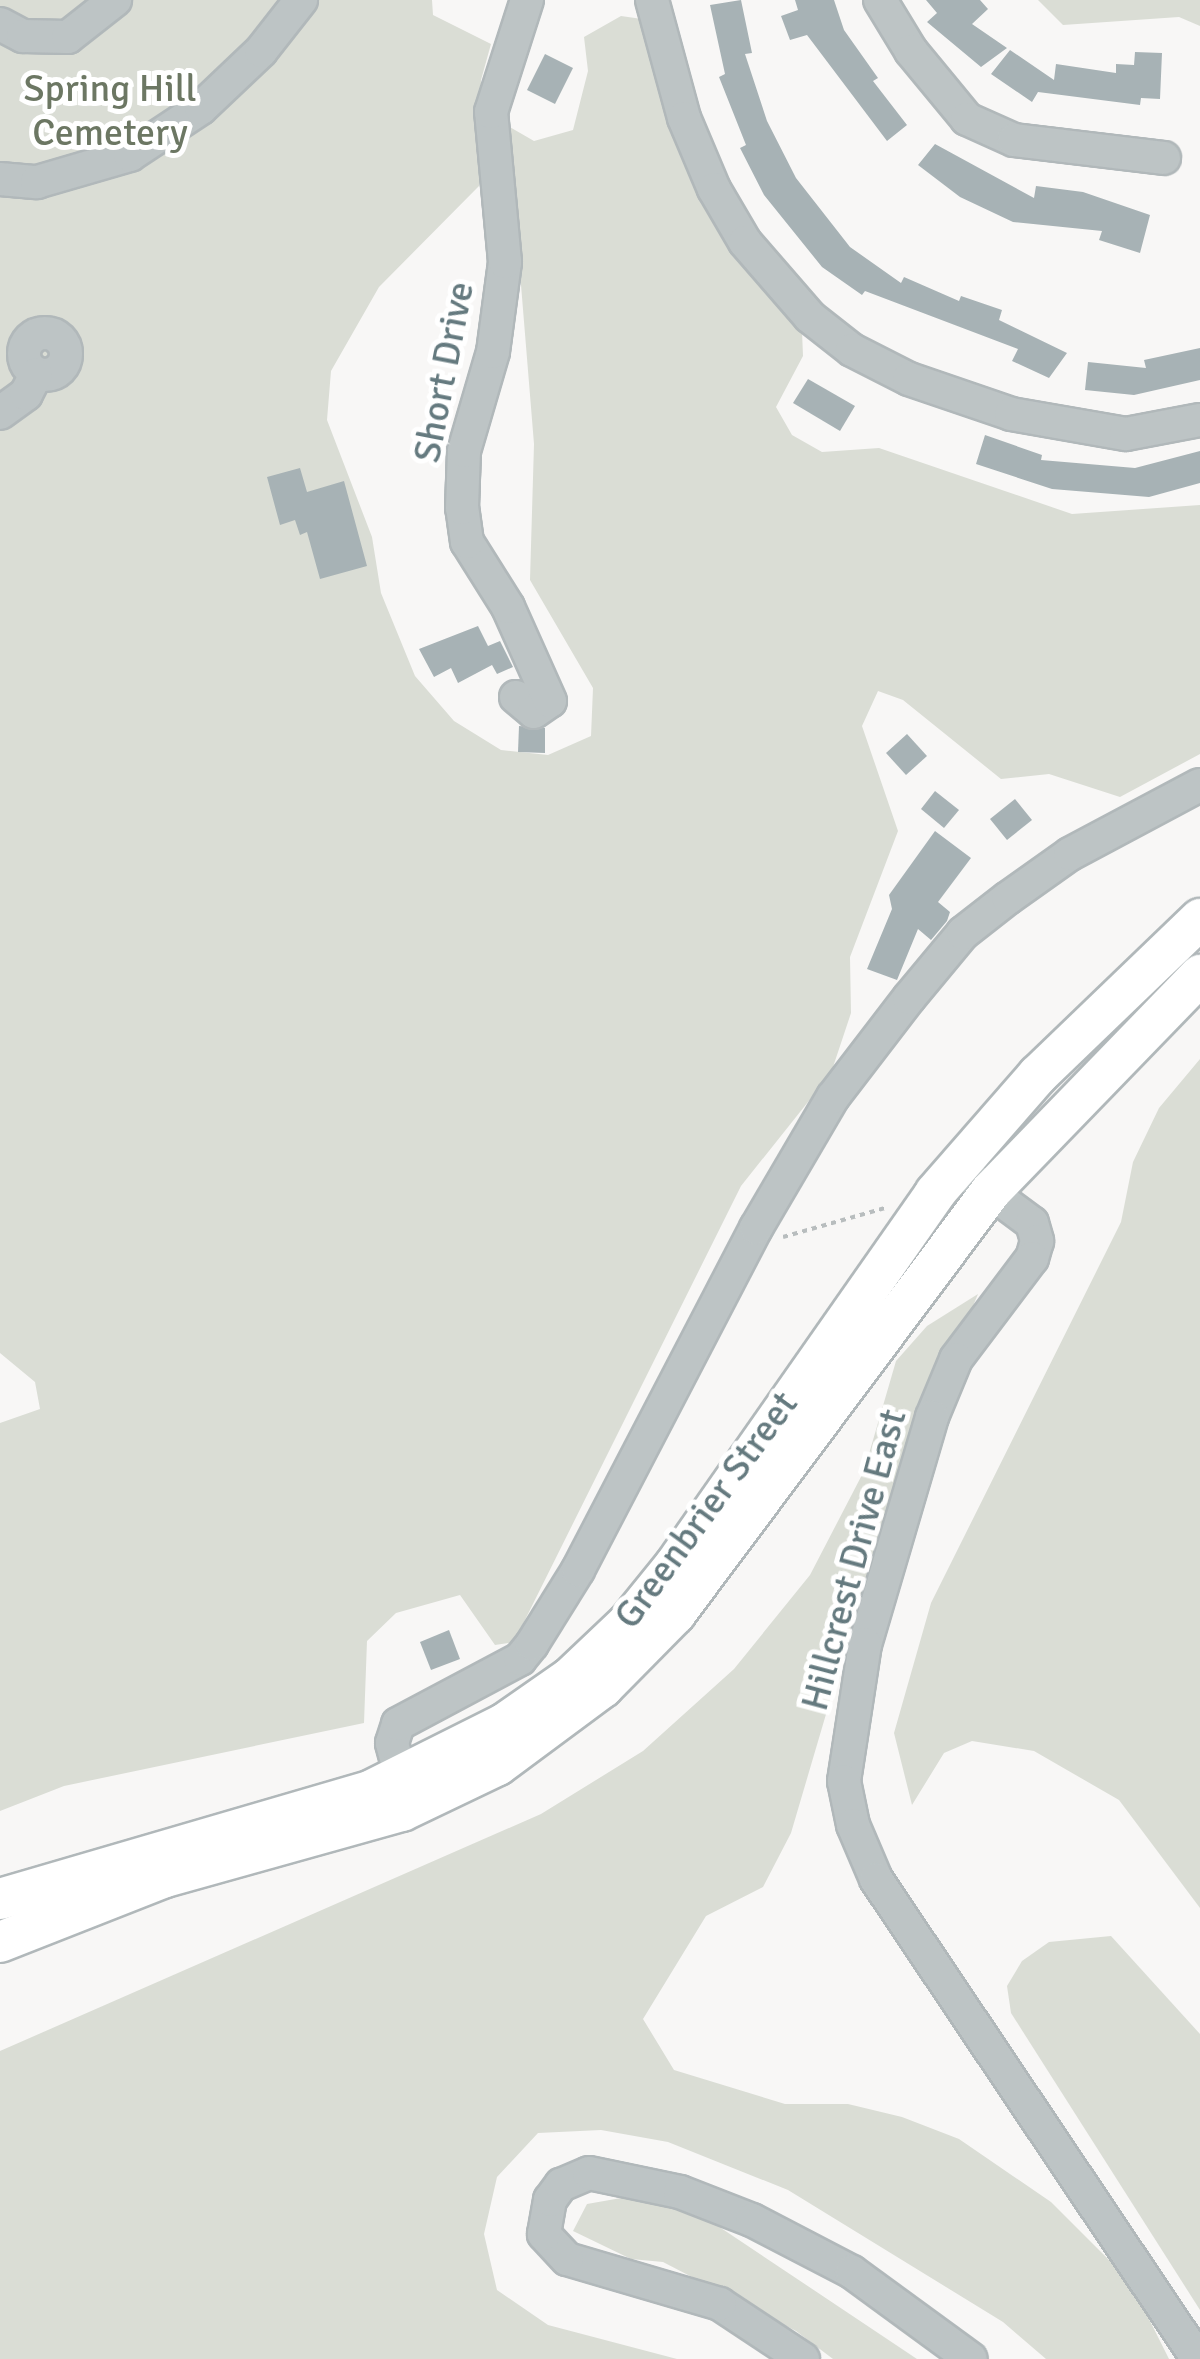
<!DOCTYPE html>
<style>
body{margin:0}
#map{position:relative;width:1200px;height:2359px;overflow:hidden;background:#f8f7f6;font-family:Signika,sans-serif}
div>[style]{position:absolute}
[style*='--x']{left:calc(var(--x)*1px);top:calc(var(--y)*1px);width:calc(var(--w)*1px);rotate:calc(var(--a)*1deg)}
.green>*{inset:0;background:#daddd5}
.building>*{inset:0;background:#a7b2b5}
.path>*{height:4px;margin-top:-2px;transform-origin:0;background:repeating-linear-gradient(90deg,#b8bdbe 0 5px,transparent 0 10px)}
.roads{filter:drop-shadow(2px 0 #b1b8ba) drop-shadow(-2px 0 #b1b8ba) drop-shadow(0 2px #b1b8ba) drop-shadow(0 -2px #b1b8ba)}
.minor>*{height:32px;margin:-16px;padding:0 16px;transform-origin:16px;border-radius:16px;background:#bdc4c5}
.minor>.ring{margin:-16px;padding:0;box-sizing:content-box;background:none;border:32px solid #bdc4c5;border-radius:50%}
.major>*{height:40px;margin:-20px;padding:0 20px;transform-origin:20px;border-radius:20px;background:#fff}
span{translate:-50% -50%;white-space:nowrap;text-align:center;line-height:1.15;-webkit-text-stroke:10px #fff;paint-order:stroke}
.park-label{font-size:38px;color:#6c7763}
.street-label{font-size:38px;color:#657a7f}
</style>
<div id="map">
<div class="green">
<div style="clip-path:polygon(0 0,432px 0,433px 15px,491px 44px,481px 80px,479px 186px,379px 287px,331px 371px,327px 420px,372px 537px,381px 593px,415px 676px,454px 721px,501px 750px,548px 755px,591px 736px,593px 688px,530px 580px,534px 444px,508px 126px,534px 141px,573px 130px,588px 71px,584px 37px,621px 16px,642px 19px,679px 146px,709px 216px,802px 331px,803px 356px,776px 407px,792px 435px,822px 452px,879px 448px,1072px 514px,1200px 505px,1200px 754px,1120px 797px,1049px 774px,1001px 779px,903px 700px,878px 691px,862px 726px,898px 831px,850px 957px,851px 1013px,831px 1073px,741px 1186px,514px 1642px,495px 1645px,460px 1595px,396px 1613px,367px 1641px,364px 1723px,64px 1786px,0 1811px,0 1423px,40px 1409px,35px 1382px,0 1353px)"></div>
<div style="clip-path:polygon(1038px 0,1200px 0,1200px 26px,1179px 17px,1063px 25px)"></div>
<div style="clip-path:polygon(1200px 1059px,1200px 1908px,1119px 1800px,1034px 1751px,972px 1741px,944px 1753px,912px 1805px,894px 1733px,931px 1603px,1121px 1222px,1133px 1162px,1159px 1108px)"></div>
<div style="clip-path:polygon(978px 1294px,880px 1531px,791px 1833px,763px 1887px,706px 1916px,643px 2019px,674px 2070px,785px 2104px,848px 2104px,902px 2117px,959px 2139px,1051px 2202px,1130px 2281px,1169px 2359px,1046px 2359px,1003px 2322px,788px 2190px,668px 2142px,601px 2130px,538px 2133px,497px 2177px,484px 2234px,497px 2290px,548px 2325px,677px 2359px,0 2359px,0 2051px,541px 1814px,643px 1751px,734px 1669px,810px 1575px,864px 1471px,896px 1361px,927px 1326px)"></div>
<div style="clip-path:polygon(1111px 1936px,1200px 2034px,1200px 2310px,1011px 2013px,1007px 1986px,1022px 1961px,1049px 1942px)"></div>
<div style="clip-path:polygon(644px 2194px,703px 2216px,917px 2359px,833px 2359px,796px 2331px,663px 2262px,631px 2259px,573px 2231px,587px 2204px)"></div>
</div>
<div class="building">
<div style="clip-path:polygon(741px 0,752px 53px,745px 54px,767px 121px,796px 178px,850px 247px,901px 283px,904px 277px,959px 301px,961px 296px,1002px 310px,999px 320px,1067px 353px,1049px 378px,1012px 361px,1018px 349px,865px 291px,862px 295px,822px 267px,764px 195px,740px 148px,746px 145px,719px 77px,725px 74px,710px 5px)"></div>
<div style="clip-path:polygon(795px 0,834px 0,844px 30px,878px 78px,873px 81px,907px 125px,887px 141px,807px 35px,790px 40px,781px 16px,798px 10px)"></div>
<div style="clip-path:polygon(926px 0,980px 0,988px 9px,972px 24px,1007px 48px,981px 67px,927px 22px,937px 13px)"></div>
<div style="clip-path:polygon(1010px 50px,1054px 80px,1056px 64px,1116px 73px,1116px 64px,1134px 65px,1135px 52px,1162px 53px,1160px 99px,1141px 98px,1140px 105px,1038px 92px,1032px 102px,991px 74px)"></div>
<div style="clip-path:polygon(545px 54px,573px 68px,555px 104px,527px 90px)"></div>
<div style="clip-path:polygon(935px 144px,1034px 198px,1036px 186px,1083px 192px,1150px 215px,1140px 253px,1099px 240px,1102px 231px,1013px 222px,960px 197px,918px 165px)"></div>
<div style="clip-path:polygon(1200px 348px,1200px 380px,1134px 395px,1085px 390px,1088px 362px,1146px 368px,1144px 360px)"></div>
<div style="clip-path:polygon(808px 379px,855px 406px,840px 431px,793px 403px)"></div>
<div style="clip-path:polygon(985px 435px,1042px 455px,1041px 460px,1135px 468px,1200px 451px,1200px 483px,1149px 497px,1052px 489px,976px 464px)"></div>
<div style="clip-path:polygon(300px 468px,307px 492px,344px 481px,367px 566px,320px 579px,307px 532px,300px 535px,295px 520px,280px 525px,267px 477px)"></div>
<div style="clip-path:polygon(478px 626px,488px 646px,500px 641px,513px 667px,497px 674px,492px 665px,458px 683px,451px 668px,434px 677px,419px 649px)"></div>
<div style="clip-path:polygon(519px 726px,545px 728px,545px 753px,518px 752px)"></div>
<div style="clip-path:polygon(907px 734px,927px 756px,906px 775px,886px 753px)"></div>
<div style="clip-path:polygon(935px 791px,959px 810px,944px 828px,921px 809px)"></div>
<div style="clip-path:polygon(1015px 799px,1032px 820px,1007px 840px,990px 819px)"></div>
<div style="clip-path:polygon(935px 831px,971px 858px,938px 902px,950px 912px,947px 921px,931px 940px,918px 929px,897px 980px,867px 969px,892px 909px,889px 895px)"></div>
<div style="clip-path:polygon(449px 1630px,460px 1659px,431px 1670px,420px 1642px)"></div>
</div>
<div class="path">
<div style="--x:783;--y:1237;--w:106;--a:-15.9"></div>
</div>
<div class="roads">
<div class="minor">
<div style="--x:652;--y:0;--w:122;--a:74.8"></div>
<div style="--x:684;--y:118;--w:77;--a:67.1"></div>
<div style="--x:714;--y:189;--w:61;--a:59.7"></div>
<div style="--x:745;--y:242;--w:99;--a:49.1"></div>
<div style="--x:810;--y:317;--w:53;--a:38.2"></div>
<div style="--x:852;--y:350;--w:64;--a:27"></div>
<div style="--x:909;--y:379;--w:108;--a:18.9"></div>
<div style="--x:1011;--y:414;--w:117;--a:9.9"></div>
<div style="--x:1126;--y:434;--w:75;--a:-10.7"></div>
<div style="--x:880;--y:0;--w:60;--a:58.7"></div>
<div style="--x:911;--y:51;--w:88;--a:50.5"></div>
<div style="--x:967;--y:119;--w:51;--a:24.1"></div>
<div style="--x:1014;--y:140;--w:151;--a:6.8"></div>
<div style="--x:0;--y:24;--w:26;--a:28"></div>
<div style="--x:23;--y:36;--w:45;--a:1.3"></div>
<div style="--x:68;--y:37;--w:60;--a:-38.2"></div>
<div style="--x:0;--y:179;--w:37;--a:5"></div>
<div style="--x:37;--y:182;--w:97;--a:-16.2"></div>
<div style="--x:130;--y:155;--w:85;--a:-33.5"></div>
<div style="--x:201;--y:108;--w:83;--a:-43.5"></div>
<div style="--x:261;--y:51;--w:65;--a:-51.9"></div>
<div class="ring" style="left:24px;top:333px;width:10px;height:10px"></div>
<div style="--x:0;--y:413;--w:32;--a:-36"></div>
<div style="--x:26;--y:394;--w:22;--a:-63"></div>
<div style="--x:516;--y:697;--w:23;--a:40"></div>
<div style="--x:534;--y:712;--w:19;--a:-35"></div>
<div style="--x:550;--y:701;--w:103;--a:-114.1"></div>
<div style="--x:508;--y:607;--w:77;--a:-122.2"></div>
<div style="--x:467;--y:542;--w:34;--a:-98"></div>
<div style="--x:462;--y:508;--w:57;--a:-88"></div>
<div style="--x:464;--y:451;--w:103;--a:-73.7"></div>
<div style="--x:493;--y:352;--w:91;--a:-82.4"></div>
<div style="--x:505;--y:262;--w:151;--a:-95.3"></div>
<div style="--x:491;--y:112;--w:118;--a:-72.2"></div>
<div style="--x:970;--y:1177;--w:77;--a:36.6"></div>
<div style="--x:1032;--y:1223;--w:19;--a:74"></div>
<div style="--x:1037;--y:1241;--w:18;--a:106"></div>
<div style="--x:1032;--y:1258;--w:126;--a:127"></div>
<div style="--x:956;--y:1359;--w:63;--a:112.5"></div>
<div style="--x:932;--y:1417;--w:237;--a:106.4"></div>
<div style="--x:865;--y:1644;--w:139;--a:98.7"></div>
<div style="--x:844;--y:1781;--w:45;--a:78.4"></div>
<div style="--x:853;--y:1825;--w:59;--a:66.9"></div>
<div style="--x:876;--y:1879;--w:578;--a:56.14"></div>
<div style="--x:401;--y:1777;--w:35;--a:-105"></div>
<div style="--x:392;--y:1743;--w:20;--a:-72"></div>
<div style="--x:398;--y:1724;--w:138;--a:-28"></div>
<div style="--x:520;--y:1659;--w:19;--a:-51"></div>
<div style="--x:532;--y:1644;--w:87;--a:-58.1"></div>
<div style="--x:578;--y:1570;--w:386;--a:-62.5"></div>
<div style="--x:756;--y:1228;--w:152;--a:-59.6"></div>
<div style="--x:833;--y:1097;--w:125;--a:-52.5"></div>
<div style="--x:909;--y:998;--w:85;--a:-50.3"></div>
<div style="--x:963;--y:933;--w:57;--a:-37.9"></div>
<div style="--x:1008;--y:898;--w:76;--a:-35.4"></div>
<div style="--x:1070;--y:854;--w:147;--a:-28"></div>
<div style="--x:803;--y:2359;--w:100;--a:-146.5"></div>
<div style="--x:720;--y:2304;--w:159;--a:-163.6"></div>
<div style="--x:567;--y:2259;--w:34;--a:-133"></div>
<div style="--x:544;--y:2234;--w:35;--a:-80"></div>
<div style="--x:550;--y:2200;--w:19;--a:-54"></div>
<div style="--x:561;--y:2185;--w:30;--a:-23"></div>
<div style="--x:589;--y:2173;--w:93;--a:11.8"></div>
<div style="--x:680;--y:2192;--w:77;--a:21.3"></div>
<div style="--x:752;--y:2220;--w:113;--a:27.5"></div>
<div style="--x:852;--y:2272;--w:147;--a:36.2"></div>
</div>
<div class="major">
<div style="--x:0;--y:1899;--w:388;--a:-16.3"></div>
<div style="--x:372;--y:1790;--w:148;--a:-26.6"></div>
<div style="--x:504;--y:1724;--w:80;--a:-34.9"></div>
<div style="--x:570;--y:1678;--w:80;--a:-43.5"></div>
<div style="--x:628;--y:1623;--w:75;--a:-51"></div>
<div style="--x:675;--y:1565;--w:454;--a:-55"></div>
<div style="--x:935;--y:1193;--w:157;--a:-48.9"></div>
<div style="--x:1038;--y:1075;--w:225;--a:-43.9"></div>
<div style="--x:0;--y:1942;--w:177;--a:-21.5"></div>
<div style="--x:165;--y:1877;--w:246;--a:-15.6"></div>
<div style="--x:402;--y:1811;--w:106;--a:-25.6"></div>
<div style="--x:498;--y:1765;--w:131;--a:-36.6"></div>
<div style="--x:603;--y:1687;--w:103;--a:-45.4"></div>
<div style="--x:675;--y:1614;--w:528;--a:-53.24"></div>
<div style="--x:991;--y:1191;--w:301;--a:-45.9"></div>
</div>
</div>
<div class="park-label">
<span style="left:110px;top:111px">Spring Hill<br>Cemetery</span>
</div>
<div class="street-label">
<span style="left:444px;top:372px;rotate:-79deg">Short Drive</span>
<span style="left:706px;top:1510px;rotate:-54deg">Greenbrier Street</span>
<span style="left:854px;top:1560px;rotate:-75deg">Hillcrest Drive East</span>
</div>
</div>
